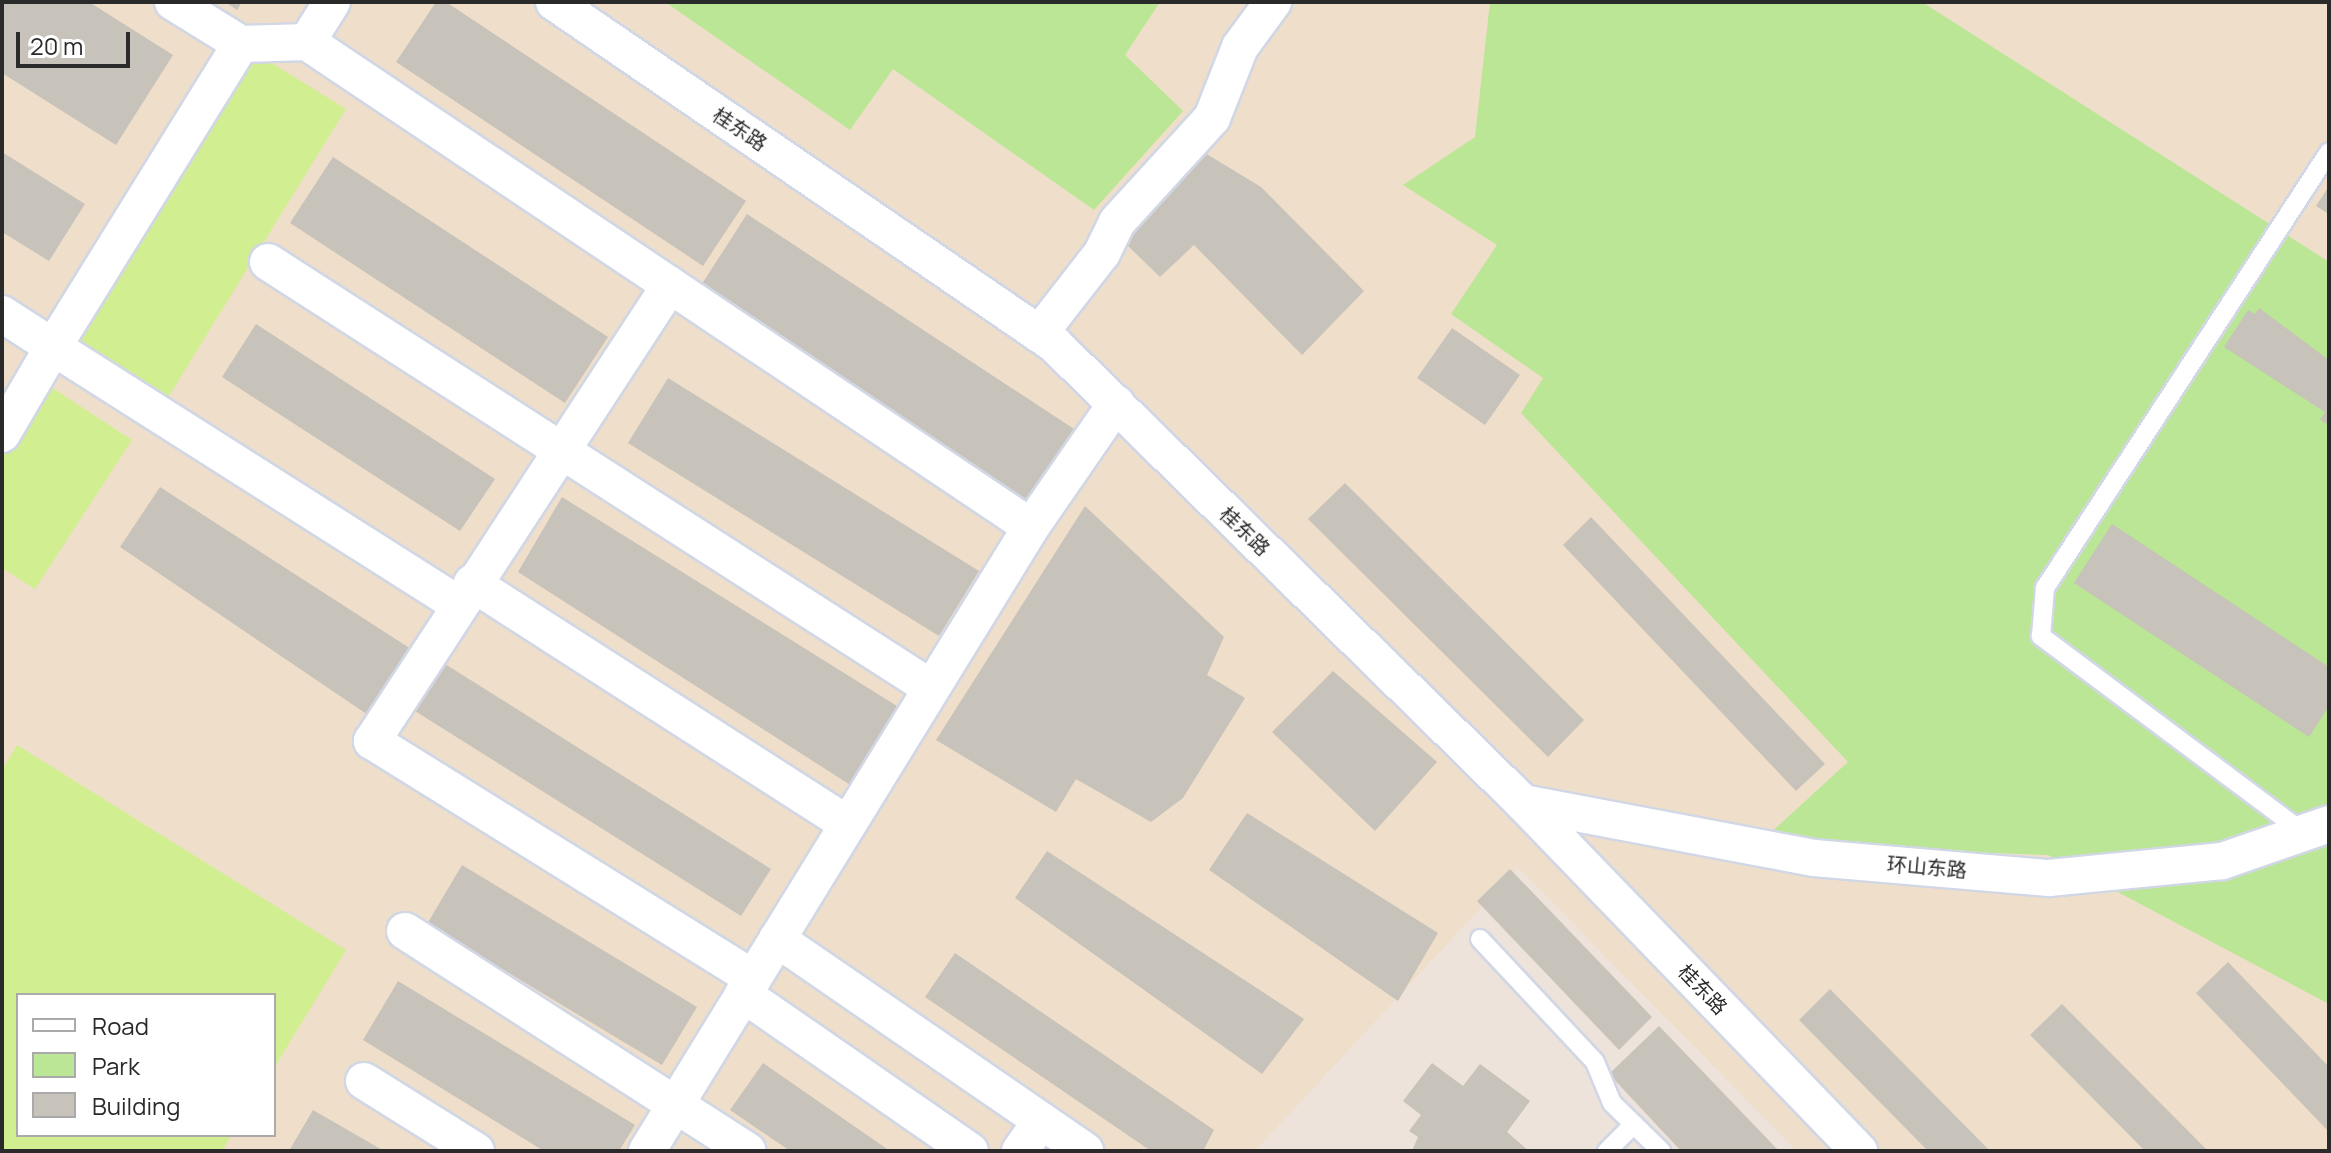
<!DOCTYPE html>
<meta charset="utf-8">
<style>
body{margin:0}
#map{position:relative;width:2331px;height:1153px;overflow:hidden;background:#ede3db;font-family:Manrope,"Noto Sans SC",sans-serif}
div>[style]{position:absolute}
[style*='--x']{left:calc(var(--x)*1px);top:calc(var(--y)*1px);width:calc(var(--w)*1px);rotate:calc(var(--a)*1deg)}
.education>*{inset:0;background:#efdfca}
.green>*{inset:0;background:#bae695}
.pitch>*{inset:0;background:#d1ee90}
.building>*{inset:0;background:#c7c2ba}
.roads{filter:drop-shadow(2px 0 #d1d7e4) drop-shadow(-2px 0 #d1d7e4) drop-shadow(0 2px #d1d7e4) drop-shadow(0 -2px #d1d7e4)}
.lane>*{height:18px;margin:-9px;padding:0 9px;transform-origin:9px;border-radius:9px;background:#fff}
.street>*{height:36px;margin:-18px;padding:0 18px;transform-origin:18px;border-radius:18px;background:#fff}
span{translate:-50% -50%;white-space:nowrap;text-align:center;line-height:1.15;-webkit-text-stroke:6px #fff;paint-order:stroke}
.street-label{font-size:20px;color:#2a2a2a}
.frame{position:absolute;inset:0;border:4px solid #2a2a2a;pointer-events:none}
.legend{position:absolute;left:16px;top:993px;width:260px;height:144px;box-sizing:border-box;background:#fff;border:2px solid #aaa;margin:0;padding:10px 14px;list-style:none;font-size:24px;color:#2a2a2a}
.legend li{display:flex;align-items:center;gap:16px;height:40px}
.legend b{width:40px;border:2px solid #aaa}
.scale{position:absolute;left:16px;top:32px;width:114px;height:36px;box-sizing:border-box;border:4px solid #2a2a2a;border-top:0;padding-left:10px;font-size:24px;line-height:28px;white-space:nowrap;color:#2a2a2a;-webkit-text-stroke:6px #fff;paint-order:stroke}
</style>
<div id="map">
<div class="education">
<div style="clip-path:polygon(evenodd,2px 2px,2329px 2px,2329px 1151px,1797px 1151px,1518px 868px,1255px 1151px,2px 1151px,2px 2px,18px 995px,274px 995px,274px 1135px,18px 1135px,18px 995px)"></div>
</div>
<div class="green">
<div style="clip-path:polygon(665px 2px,1160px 2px,1125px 55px,1183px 111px,1094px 210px,893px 69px,850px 130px)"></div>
<div style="clip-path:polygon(1490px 2px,1922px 2px,2329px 262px,2329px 1004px,2048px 855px,1817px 847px,1766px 837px,1848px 762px,1521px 413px,1543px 378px,1451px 314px,1497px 245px,1403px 185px,1475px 137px)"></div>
</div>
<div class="pitch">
<div style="clip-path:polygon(241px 44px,346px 109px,159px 412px,53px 347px)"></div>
<div style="clip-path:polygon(48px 385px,132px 440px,35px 589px,2px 568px,2px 455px)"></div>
<div style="clip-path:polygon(17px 745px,346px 950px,274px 1068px,274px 995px,18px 995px,18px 1135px,232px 1135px,222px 1151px,2px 1151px,2px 770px)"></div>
</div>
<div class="building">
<div style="clip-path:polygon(2px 2px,89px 2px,173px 55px,116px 145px,2px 73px)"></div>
<div style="clip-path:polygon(225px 2px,242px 2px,237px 10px)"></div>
<div style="clip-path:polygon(436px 2px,446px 2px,746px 201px,703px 266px,396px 62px)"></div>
<div style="clip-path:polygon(2px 152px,85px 204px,49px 261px,2px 232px)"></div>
<div style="clip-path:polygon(1205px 153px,1261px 187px,1364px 291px,1302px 355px,1194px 245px,1160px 277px,1128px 246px,1135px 226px)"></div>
<div style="clip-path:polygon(333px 157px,608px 337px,565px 403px,290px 223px)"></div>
<div style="clip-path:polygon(2329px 186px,2329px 214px,2316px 206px)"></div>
<div style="clip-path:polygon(747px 214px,1074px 429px,1025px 505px,698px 290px)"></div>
<div style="clip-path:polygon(2259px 308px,2329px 360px,2329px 425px,2320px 420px,2325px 412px,2224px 347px,2248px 310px,2255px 314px)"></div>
<div style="clip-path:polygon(256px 324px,495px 479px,460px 531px,222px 377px)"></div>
<div style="clip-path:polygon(1452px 328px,1520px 375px,1485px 425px,1417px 378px)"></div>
<div style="clip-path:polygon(668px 378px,979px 571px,939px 636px,628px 443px)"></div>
<div style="clip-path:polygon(1345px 483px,1584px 720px,1548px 757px,1308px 519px)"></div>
<div style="clip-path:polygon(160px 487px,411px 649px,371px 717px,120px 547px)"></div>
<div style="clip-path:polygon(562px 497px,897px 706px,855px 788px,518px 572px)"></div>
<div style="clip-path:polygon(1085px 506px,1224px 637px,1207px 675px,1245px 698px,1183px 798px,1151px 822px,1076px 779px,1056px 812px,936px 740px)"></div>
<div style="clip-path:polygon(1591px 517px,1825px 764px,1796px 791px,1563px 545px)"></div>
<div style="clip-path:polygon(2112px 524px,2329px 667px,2329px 706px,2309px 737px,2074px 583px)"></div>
<div style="clip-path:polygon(445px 664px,771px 869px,741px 916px,415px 711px)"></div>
<div style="clip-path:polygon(1333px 671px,1437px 762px,1375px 831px,1272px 732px)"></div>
<div style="clip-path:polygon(1247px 813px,1438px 933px,1398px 1001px,1209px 870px)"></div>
<div style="clip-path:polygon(1047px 851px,1304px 1019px,1262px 1074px,1015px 898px)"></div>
<div style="clip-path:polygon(462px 865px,697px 1007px,662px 1065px,427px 924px)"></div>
<div style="clip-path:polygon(1510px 869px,1652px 1017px,1619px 1050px,1477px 901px)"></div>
<div style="clip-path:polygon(955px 953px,1214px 1130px,1203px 1151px,1151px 1151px,925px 997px)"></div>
<div style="clip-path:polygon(2228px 962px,2329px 1067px,2329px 1132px,2196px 993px)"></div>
<div style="clip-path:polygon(398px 981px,635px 1125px,619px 1151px,544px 1151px,363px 1040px)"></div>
<div style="clip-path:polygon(1830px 989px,1990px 1151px,1928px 1151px,1799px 1020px)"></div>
<div style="clip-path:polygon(2062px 1004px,2208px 1151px,2145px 1151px,2030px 1035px)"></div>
<div style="clip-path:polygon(1659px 1026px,1779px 1151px,1681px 1151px,1609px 1074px)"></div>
<div style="clip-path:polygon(763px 1063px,890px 1151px,790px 1151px,730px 1110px)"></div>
<div style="clip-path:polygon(1432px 1063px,1463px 1086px,1480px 1064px,1530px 1101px,1507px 1132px,1529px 1151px,1412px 1151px,1418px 1137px,1409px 1131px,1421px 1115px,1403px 1101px)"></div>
<div style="clip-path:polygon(313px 1110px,384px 1151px,289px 1151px)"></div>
</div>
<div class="roads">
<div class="lane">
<div style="--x:2304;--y:833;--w:329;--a:-143.2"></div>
<div style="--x:2041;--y:636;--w:48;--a:-85.2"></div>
<div style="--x:2045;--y:588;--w:520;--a:-56.92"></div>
<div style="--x:1480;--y:939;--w:168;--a:46.9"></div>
<div style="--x:1595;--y:1062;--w:44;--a:67.5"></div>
<div style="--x:1612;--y:1103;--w:69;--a:44.4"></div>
<div style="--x:1607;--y:1151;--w:38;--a:-45"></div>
</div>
<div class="street">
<div style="--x:173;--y:2;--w:80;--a:31.7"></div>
<div style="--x:554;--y:2;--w:606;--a:34.37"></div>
<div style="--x:1054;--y:344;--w:656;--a:44.38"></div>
<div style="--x:1523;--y:803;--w:484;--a:46"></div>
<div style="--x:307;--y:42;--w:871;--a:33.82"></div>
<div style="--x:268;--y:262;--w:788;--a:32.72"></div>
<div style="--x:670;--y:285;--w:545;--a:123.16"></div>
<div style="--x:372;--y:741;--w:449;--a:31.9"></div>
<div style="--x:2;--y:314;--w:61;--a:32.9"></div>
<div style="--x:53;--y:347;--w:357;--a:-58.2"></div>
<div style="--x:241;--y:44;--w:66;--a:-1.7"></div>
<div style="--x:307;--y:42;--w:47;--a:-58"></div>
<div style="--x:1039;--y:334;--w:103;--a:-52.1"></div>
<div style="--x:1102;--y:253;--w:34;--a:-64"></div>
<div style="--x:1117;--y:222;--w:141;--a:-47.6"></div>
<div style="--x:1212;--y:118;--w:76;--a:-68.5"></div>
<div style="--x:1240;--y:47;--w:56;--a:-53.7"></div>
<div style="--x:2;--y:434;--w:101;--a:-59.6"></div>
<div style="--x:53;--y:347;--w:480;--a:32.4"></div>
<div style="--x:472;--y:583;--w:446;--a:32.7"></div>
<div style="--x:1523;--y:803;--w:296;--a:10.7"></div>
<div style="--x:1814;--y:858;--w:236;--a:4.9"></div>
<div style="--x:2049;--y:878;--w:174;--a:-5.6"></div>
<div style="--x:2222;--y:861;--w:113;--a:-19.1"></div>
<div style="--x:405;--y:931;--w:407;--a:32.7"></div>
<div style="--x:777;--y:939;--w:374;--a:34.5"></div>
<div style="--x:743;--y:994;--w:276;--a:34.7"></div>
<div style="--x:364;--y:1081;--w:132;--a:32"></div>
<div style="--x:647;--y:1151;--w:733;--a:-58.39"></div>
<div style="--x:1031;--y:527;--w:150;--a:-55.4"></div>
<div style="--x:1020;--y:1151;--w:37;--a:-55"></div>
</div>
</div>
<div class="street-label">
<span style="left:740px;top:129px;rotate:34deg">桂东路</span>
<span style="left:1245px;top:531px;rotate:44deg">桂东路</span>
<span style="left:1927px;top:867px;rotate:5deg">环山东路</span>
<span style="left:1703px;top:989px;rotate:46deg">桂东路</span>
</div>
<div class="frame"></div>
<ul class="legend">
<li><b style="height:10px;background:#fff"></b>Road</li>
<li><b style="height:22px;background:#bae695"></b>Park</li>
<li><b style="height:22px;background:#c7c2ba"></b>Building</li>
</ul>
<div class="scale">20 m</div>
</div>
